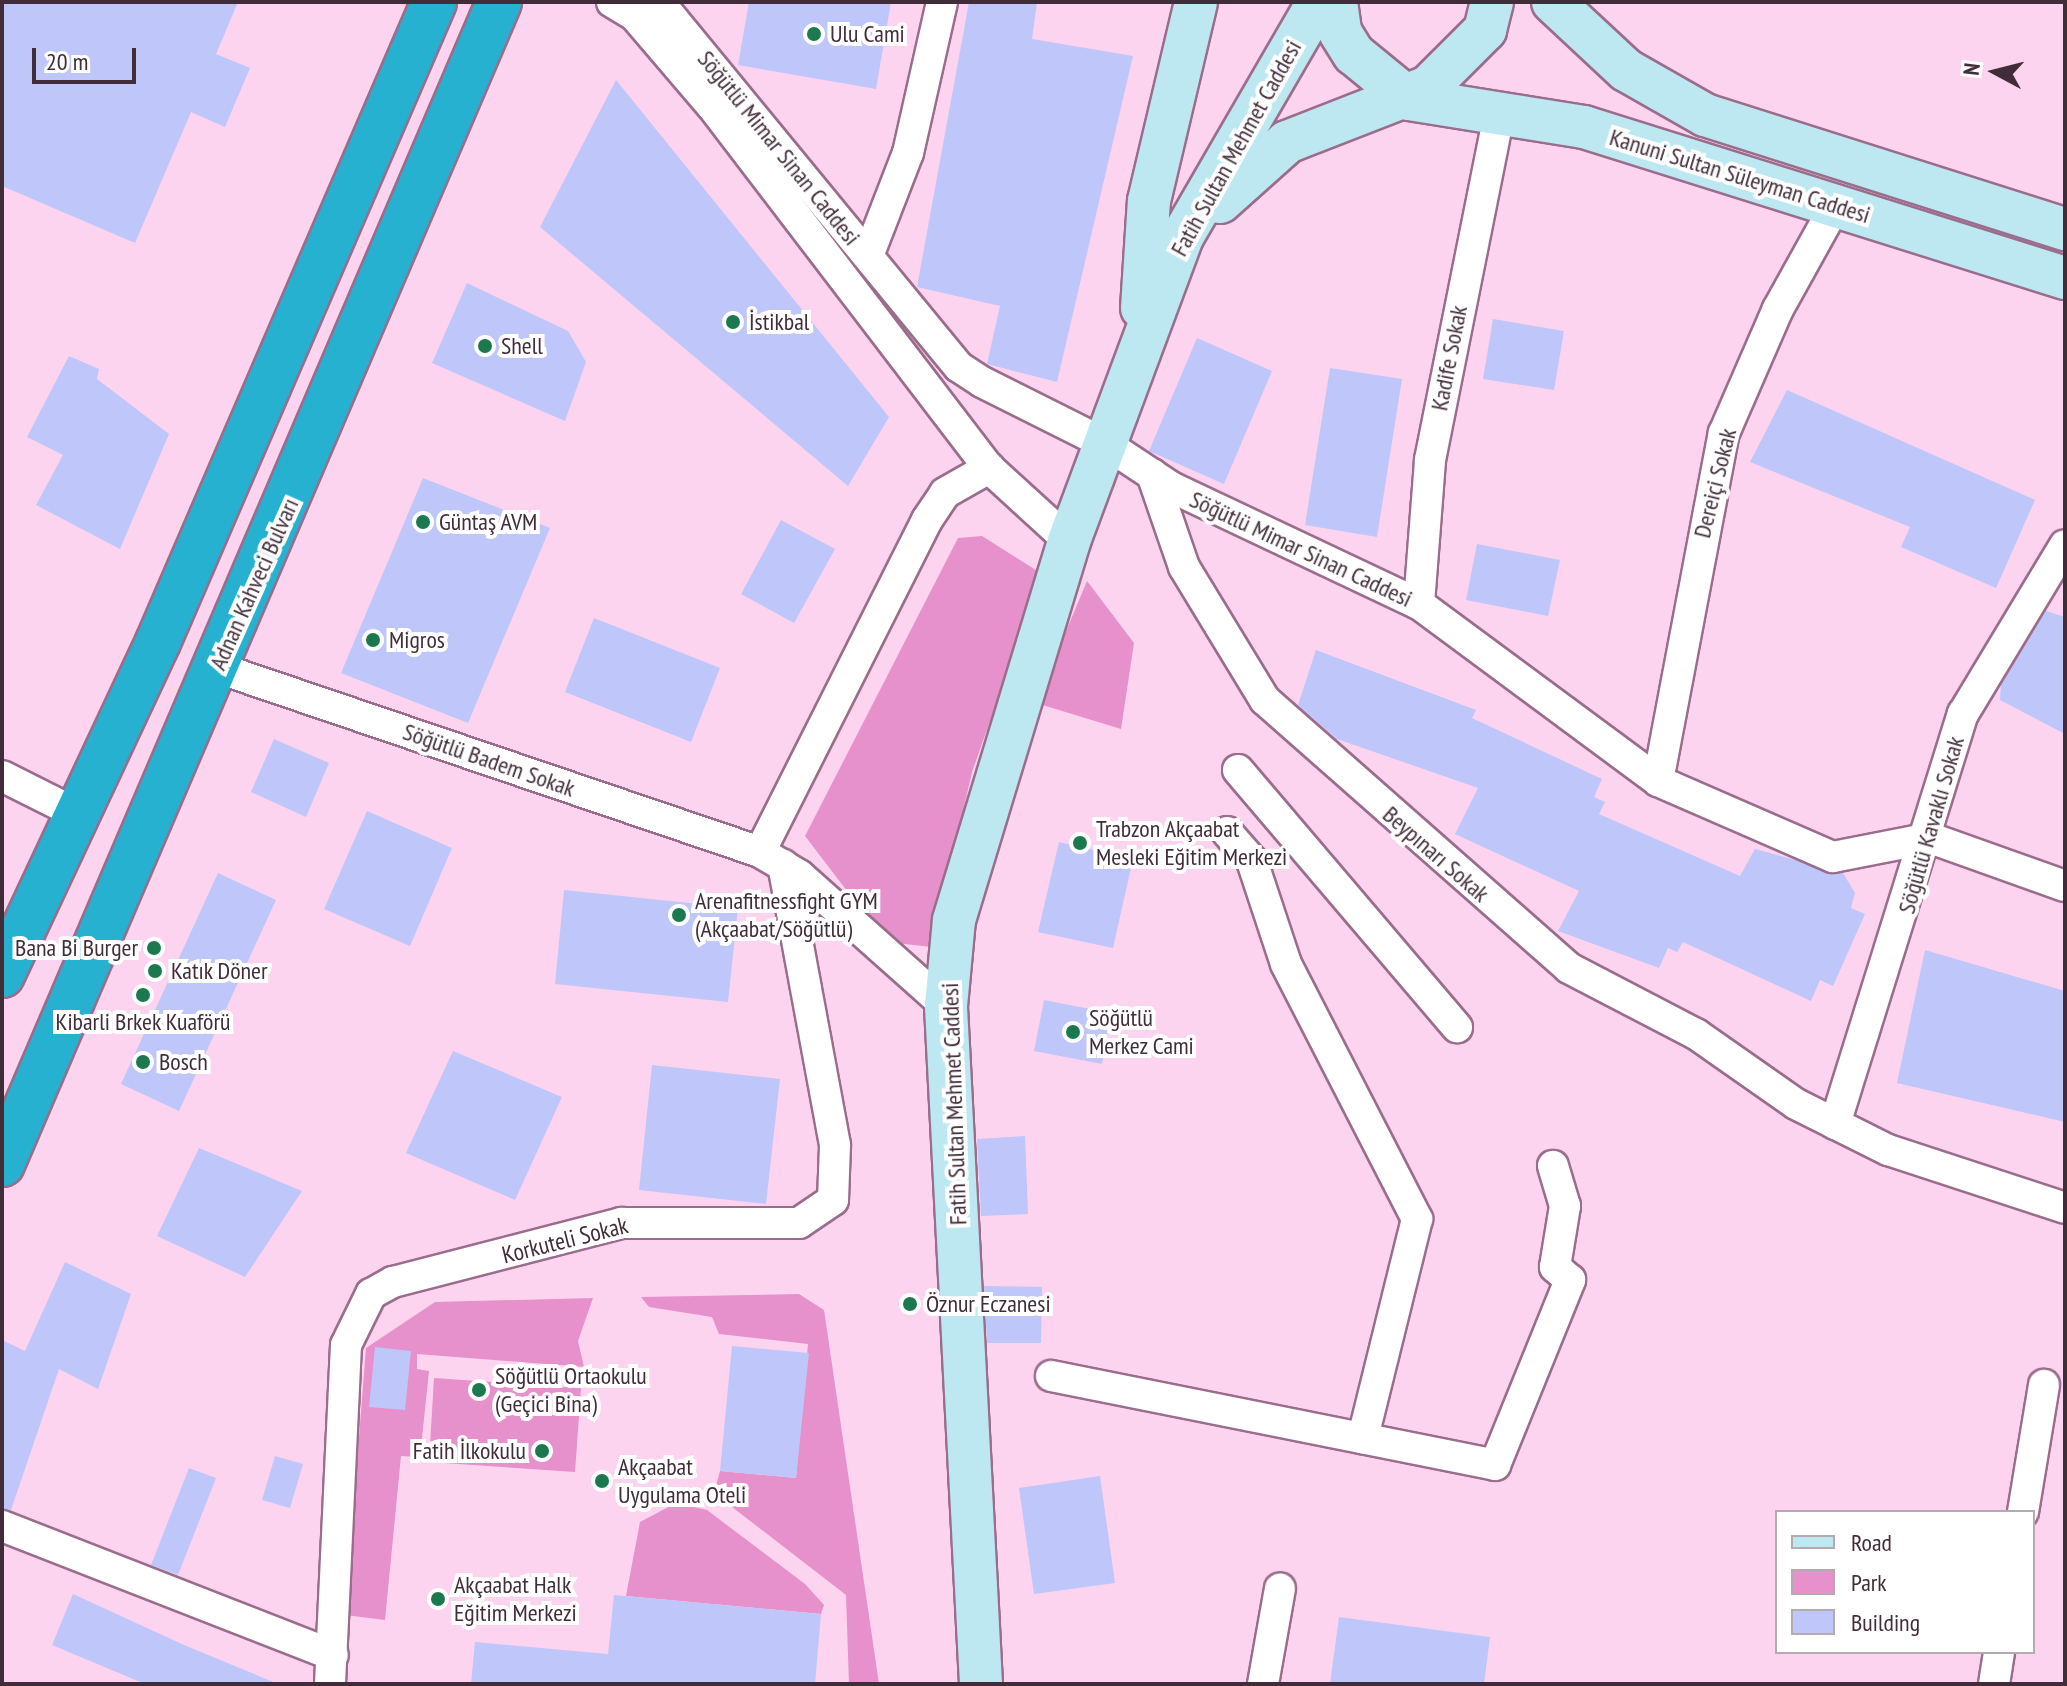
<!DOCTYPE html>
<meta charset="utf-8">
<style>
body{margin:0}
#map{position:relative;width:2067px;height:1686px;overflow:hidden;background:#fdd4ef;font-family:"PT Sans Narrow",sans-serif}
div>[style]{position:absolute}
[style*='--x']{left:calc(var(--x)*1px);top:calc(var(--y)*1px);width:calc(var(--w)*1px);rotate:calc(var(--a)*1deg)}
.green>*{inset:0;background:#e690cc}
.building>*{inset:0;background:#bfc6f9}
.roads{filter:drop-shadow(2px 0 #9a6d8c) drop-shadow(-2px 0 #9a6d8c) drop-shadow(0 2px #9a6d8c) drop-shadow(0 -2px #9a6d8c)}
.street>*{height:30px;margin:-15px;padding:0 15px;transform-origin:15px;border-radius:15px;background:#fff}
.secondary>*{height:42px;margin:-21px;padding:0 21px;transform-origin:21px;border-radius:21px;background:#bee8f1}
.highway>*{height:44px;margin:-22px;padding:0 22px;transform-origin:22px;border-radius:22px;background:#27b1d1}
.dots>*{width:22px;height:22px;translate:-50% -50%;box-sizing:border-box;border:4px solid #fff;border-radius:50%}
span{translate:-50% -50%;white-space:nowrap;text-align:center;line-height:1.15;-webkit-text-stroke:8px #fff;paint-order:stroke}
.poi-label{font-size:24px;color:#412d3a}
.left{translate:0 -50%;text-align:left}
.right{translate:-100% -50%;text-align:right}
.street-label{font-size:24px;color:#412d3a}
.frame{position:absolute;inset:0;border:4px solid #412d3a;pointer-events:none}
.legend{position:absolute;left:1775px;top:1510px;width:260px;height:144px;box-sizing:border-box;background:#fff;border:2px solid #b3abb0;margin:0;padding:10px 14px;list-style:none;font-size:24px;color:#412d3a}
.legend li{display:flex;align-items:center;gap:16px;height:40px}
.legend b{width:40px;border:2px solid #b3abb0}
.north{position:absolute;left:1955px;top:32px;width:80px;height:80px;-webkit-text-stroke:6px #fff;paint-order:stroke;rotate:277deg;font-size:22px;font-weight:700;line-height:32px;text-align:center;color:#412d3a}
.north::after{content:'';display:block;margin:auto;width:28px;height:36px;background:#412d3a;clip-path:polygon(50% 0,100% 100%,50% 72%,0 100%)}
.scale{position:absolute;left:32px;top:48px;width:104px;height:36px;box-sizing:border-box;border:4px solid #412d3a;border-top:0;padding-left:10px;font-size:24px;line-height:28px;white-space:nowrap;color:#412d3a;-webkit-text-stroke:6px #fff;paint-order:stroke}
</style>
<div id="map">
<div class="green">
<div style="clip-path:polygon(982px 536px,1042px 574px,972px 772px,932px 947px,886px 942px,805px 836px,958px 538px)"></div>
<div style="clip-path:polygon(1087px 581px,1134px 643px,1121px 729px,1036px 703px)"></div>
<div style="clip-path:polygon(799px 1294px,824px 1310px,879px 1684px,849px 1684px,846px 1595px,714px 1493px,720px 1471px,796px 1478px,808px 1344px,719px 1334px,712px 1317px,649px 1307px,641px 1297px)"></div>
<div style="clip-path:polygon(593px 1298px,578px 1341px,584px 1367px,417px 1354px,417px 1369px,429px 1371px,420px 1457px,401px 1456px,385px 1620px,345px 1615px,366px 1348px,435px 1302px)"></div>
<div style="clip-path:polygon(434px 1378px,581px 1388px,575px 1472px,429px 1462px)"></div>
<div style="clip-path:polygon(676px 1503px,707px 1510px,805px 1584px,824px 1605px,821px 1614px,626px 1596px,640px 1522px)"></div>
</div>
<div class="building">
<div style="clip-path:polygon(2px 2px,238px 2px,216px 54px,250px 68px,225px 127px,191px 112px,135px 243px,2px 186px)"></div>
<div style="clip-path:polygon(749px 2px,891px 2px,876px 89px,738px 65px)"></div>
<div style="clip-path:polygon(969px 2px,1037px 2px,1032px 39px,1133px 56px,1057px 382px,987px 364px,1000px 306px,917px 287px)"></div>
<div style="clip-path:polygon(616px 80px,889px 417px,848px 486px,540px 227px)"></div>
<div style="clip-path:polygon(467px 283px,568px 331px,586px 362px,565px 421px,432px 363px)"></div>
<div style="clip-path:polygon(1493px 319px,1564px 331px,1554px 390px,1483px 379px)"></div>
<div style="clip-path:polygon(1197px 338px,1272px 371px,1224px 484px,1149px 451px)"></div>
<div style="clip-path:polygon(69px 356px,99px 369px,97px 379px,169px 434px,120px 549px,36px 505px,63px 455px,27px 437px)"></div>
<div style="clip-path:polygon(1330px 368px,1402px 379px,1377px 537px,1305px 525px)"></div>
<div style="clip-path:polygon(1787px 390px,2035px 500px,1996px 588px,1901px 547px,1910px 527px,1750px 462px)"></div>
<div style="clip-path:polygon(423px 478px,550px 528px,468px 723px,341px 673px)"></div>
<div style="clip-path:polygon(781px 520px,835px 549px,794px 623px,741px 594px)"></div>
<div style="clip-path:polygon(1477px 544px,1560px 560px,1548px 616px,1466px 600px)"></div>
<div style="clip-path:polygon(2046px 611px,2065px 617px,2065px 734px,2000px 700px,2001px 685px)"></div>
<div style="clip-path:polygon(594px 618px,720px 668px,691px 742px,565px 692px)"></div>
<div style="clip-path:polygon(1316px 650px,1476px 710px,1472px 718px,1602px 779px,1594px 797px,1605px 802px,1599px 814px,1740px 876px,1755px 849px,1843px 873px,1855px 893px,1851px 908px,1865px 914px,1833px 986px,1820px 980px,1811px 1001px,1683px 942px,1677px 952px,1668px 948px,1659px 968px,1558px 931px,1579px 891px,1455px 834px,1478px 788px,1337px 739px,1298px 705px)"></div>
<div style="clip-path:polygon(274px 739px,329px 763px,306px 817px,251px 792px)"></div>
<div style="clip-path:polygon(367px 811px,452px 848px,410px 946px,324px 909px)"></div>
<div style="clip-path:polygon(1059px 842px,1133px 859px,1113px 948px,1038px 932px)"></div>
<div style="clip-path:polygon(218px 873px,276px 900px,179px 1111px,121px 1084px)"></div>
<div style="clip-path:polygon(564px 890px,738px 908px,728px 1002px,555px 984px)"></div>
<div style="clip-path:polygon(1925px 950px,2065px 991px,2065px 1122px,1897px 1083px)"></div>
<div style="clip-path:polygon(1044px 1000px,1111px 1013px,1102px 1064px,1034px 1051px)"></div>
<div style="clip-path:polygon(453px 1051px,562px 1097px,515px 1200px,406px 1153px)"></div>
<div style="clip-path:polygon(652px 1065px,780px 1079px,766px 1204px,639px 1190px)"></div>
<div style="clip-path:polygon(1025px 1136px,1028px 1214px,981px 1216px,977px 1139px)"></div>
<div style="clip-path:polygon(199px 1148px,302px 1191px,245px 1277px,157px 1236px)"></div>
<div style="clip-path:polygon(65px 1262px,131px 1294px,98px 1389px,59px 1369px,11px 1510px,2px 1508px,2px 1340px,25px 1351px)"></div>
<div style="clip-path:polygon(984px 1286px,1042px 1287px,1041px 1343px,987px 1343px)"></div>
<div style="clip-path:polygon(732px 1346px,809px 1353px,796px 1478px,720px 1471px)"></div>
<div style="clip-path:polygon(375px 1347px,411px 1351px,405px 1410px,369px 1407px)"></div>
<div style="clip-path:polygon(275px 1456px,303px 1464px,290px 1508px,262px 1500px)"></div>
<div style="clip-path:polygon(189px 1468px,216px 1478px,178px 1575px,151px 1565px)"></div>
<div style="clip-path:polygon(1100px 1476px,1115px 1583px,1034px 1594px,1019px 1488px)"></div>
<div style="clip-path:polygon(73px 1594px,184px 1645px,278px 1684px,145px 1684px,52px 1645px)"></div>
<div style="clip-path:polygon(614px 1595px,821px 1614px,815px 1684px,471px 1684px,475px 1642px,608px 1654px)"></div>
<div style="clip-path:polygon(1339px 1617px,1490px 1637px,1484px 1684px,1330px 1684px)"></div>
</div>
<div class="roads">
<div class="street">
<div style="--x:612;--y:2;--w:27;--a:31"></div>
<div style="--x:635;--y:16;--w:118;--a:49.5"></div>
<div style="--x:712;--y:106;--w:456;--a:52.6"></div>
<div style="--x:989;--y:468;--w:108;--a:42.4"></div>
<div style="--x:659;--y:2;--w:472;--a:50.6"></div>
<div style="--x:959;--y:367;--w:27;--a:33"></div>
<div style="--x:982;--y:382;--w:139;--a:26.6"></div>
<div style="--x:1106;--y:444;--w:78;--a:33.5"></div>
<div style="--x:1171;--y:487;--w:274;--a:25.3"></div>
<div style="--x:1419;--y:604;--w:297;--a:36.5"></div>
<div style="--x:1658;--y:781;--w:191;--a:23.5"></div>
<div style="--x:1833;--y:857;--w:99;--a:-11.1"></div>
<div style="--x:1930;--y:838;--w:143;--a:19.6"></div>
<div style="--x:868;--y:256;--w:110;--a:-68.8"></div>
<div style="--x:908;--y:153;--w:155;--a:-77.3"></div>
<div style="--x:1152;--y:474;--w:98;--a:71"></div>
<div style="--x:1184;--y:567;--w:156;--a:58.7"></div>
<div style="--x:1265;--y:700;--w:405;--a:41.4"></div>
<div style="--x:1569;--y:968;--w:143;--a:27.5"></div>
<div style="--x:1696;--y:1034;--w:122;--a:35"></div>
<div style="--x:1796;--y:1104;--w:103;--a:26.6"></div>
<div style="--x:1888;--y:1150;--w:186;--a:18.1"></div>
<div style="--x:1419;--y:604;--w:144;--a:-85.6"></div>
<div style="--x:1430;--y:460;--w:352;--a:-78.7"></div>
<div style="--x:218;--y:668;--w:572;--a:18.75"></div>
<div style="--x:760;--y:852;--w:45;--a:30.5"></div>
<div style="--x:799;--y:875;--w:197;--a:41.7"></div>
<div style="--x:1238;--y:770;--w:338;--a:49.6"></div>
<div style="--x:2;--y:776;--w:85;--a:26.6"></div>
<div style="--x:1658;--y:781;--w:354;--a:-79.3"></div>
<div style="--x:1724;--y:433;--w:135;--a:-66.5"></div>
<div style="--x:1778;--y:309;--w:118;--a:-61"></div>
<div style="--x:1227;--y:832;--w:38;--a:49"></div>
<div style="--x:1252;--y:861;--w:108;--a:71.7"></div>
<div style="--x:1286;--y:964;--w:287;--a:62.8"></div>
<div style="--x:1417;--y:1219;--w:226;--a:103.9"></div>
<div style="--x:760;--y:852;--w:372;--a:-63.3"></div>
<div style="--x:927;--y:520;--w:32;--a:-56"></div>
<div style="--x:945;--y:493;--w:51;--a:-29.6"></div>
<div style="--x:1835;--y:1124;--w:430;--a:-72.7"></div>
<div style="--x:1963;--y:714;--w:197;--a:-58.9"></div>
<div style="--x:1051;--y:1376;--w:453;--a:11.3"></div>
<div style="--x:1495;--y:1465;--w:200;--a:-67.9"></div>
<div style="--x:1570;--y:1280;--w:20;--a:-139"></div>
<div style="--x:1555;--y:1267;--w:62;--a:-80.7"></div>
<div style="--x:1565;--y:1206;--w:42;--a:-106.7"></div>
<div style="--x:2023;--y:1512;--w:129;--a:-80.6"></div>
<div style="--x:2;--y:1526;--w:355;--a:21.3"></div>
<div style="--x:330;--y:1684;--w:339;--a:-87.3"></div>
<div style="--x:346;--y:1345;--w:57;--a:-63.9"></div>
<div style="--x:371;--y:1294;--w:25;--a:-29"></div>
<div style="--x:393;--y:1282;--w:236;--a:-14.5"></div>
<div style="--x:621;--y:1223;--w:178;--a:0"></div>
<div style="--x:799;--y:1223;--w:41;--a:-34.1"></div>
<div style="--x:833;--y:1200;--w:55;--a:-87.9"></div>
<div style="--x:835;--y:1145;--w:285;--a:-100.5"></div>
<div style="--x:1263;--y:1684;--w:97;--a:-79.9"></div>
<div style="--x:1994;--y:1684;--w:32;--a:-81"></div>
</div>
<div class="secondary">
<div style="--x:1336;--y:2;--w:30;--a:82"></div>
<div style="--x:1340;--y:32;--w:26;--a:58"></div>
<div style="--x:1354;--y:54;--w:71;--a:39.3"></div>
<div style="--x:1553;--y:2;--w:100;--a:43"></div>
<div style="--x:1626;--y:70;--w:91;--a:29.7"></div>
<div style="--x:1705;--y:115;--w:378;--a:17.6"></div>
<div style="--x:1409;--y:99;--w:177;--a:9.1"></div>
<div style="--x:1584;--y:127;--w:504;--a:17.43"></div>
<div style="--x:1220;--y:202;--w:90;--a:-41.8"></div>
<div style="--x:1287;--y:142;--w:151;--a:-21.3"></div>
<div style="--x:1428;--y:87;--w:81;--a:-45"></div>
<div style="--x:1485;--y:30;--w:29;--a:-76"></div>
<div style="--x:1142;--y:308;--w:107;--a:-86.3"></div>
<div style="--x:1149;--y:201;--w:204;--a:-76.7"></div>
<div style="--x:981;--y:1684;--w:679;--a:-92.96"></div>
<div style="--x:946;--y:1006;--w:86;--a:-84.7"></div>
<div style="--x:954;--y:920;--w:396;--a:-73.1"></div>
<div style="--x:1069;--y:541;--w:324;--a:-69.6"></div>
<div style="--x:1182;--y:237;--w:272;--a:-59.9"></div>
</div>
<div class="highway">
<div style="--x:2;--y:975;--w:368;--a:-64.9"></div>
<div style="--x:158;--y:642;--w:697;--a:-66.67"></div>
<div style="--x:2;--y:1164;--w:1264;--a:-66.84"></div>
</div>
</div>
<div class="dots">
<div style="left:814px;top:34px;background:#1c794f"></div>
<div style="left:733px;top:322px;background:#1c794f"></div>
<div style="left:485px;top:346px;background:#1c794f"></div>
<div style="left:423px;top:522px;background:#1c794f"></div>
<div style="left:373px;top:640px;background:#1c794f"></div>
<div style="left:1080px;top:843px;background:#1c794f"></div>
<div style="left:679px;top:915px;background:#1c794f"></div>
<div style="left:154px;top:948px;background:#1c794f"></div>
<div style="left:155px;top:971px;background:#1c794f"></div>
<div style="left:143px;top:995px;background:#1c794f"></div>
<div style="left:1073px;top:1032px;background:#1c794f"></div>
<div style="left:143px;top:1062px;background:#1c794f"></div>
<div style="left:910px;top:1304px;background:#1c794f"></div>
<div style="left:479px;top:1390px;background:#1c794f"></div>
<div style="left:542px;top:1451px;background:#1c794f"></div>
<div style="left:602px;top:1481px;background:#1c794f"></div>
<div style="left:438px;top:1599px;background:#1c794f"></div>
</div>
<div class="poi-label">
<span class="left" style="left:830px;top:34px">Ulu Cami</span>
<span class="left" style="left:749px;top:322px">İstikbal</span>
<span class="left" style="left:501px;top:346px">Shell</span>
<span class="left" style="left:439px;top:522px">Güntaş AVM</span>
<span class="left" style="left:389px;top:640px">Migros</span>
<span class="left" style="left:1096px;top:843px">Trabzon Akçaabat<br>Mesleki Eğitim Merkezi</span>
<span class="left" style="left:695px;top:915px">Arenafitnessfight GYM<br>(Akçaabat/Söğütlü)</span>
<span class="right" style="left:138px;top:948px">Bana Bi Burger</span>
<span class="left" style="left:171px;top:971px">Katık Döner</span>
<span class="left" style="left:1089px;top:1032px">Söğütlü<br>Merkez Cami</span>
<span style="left:143px;top:1022px">Kibarli Brkek Kuaförü</span>
<span class="left" style="left:159px;top:1062px">Bosch</span>
<span class="left" style="left:926px;top:1304px">Öznur Eczanesi</span>
<span class="left" style="left:495px;top:1390px">Söğütlü Ortaokulu<br>(Geçici Bina)</span>
<span class="right" style="left:526px;top:1451px">Fatih İlkokulu</span>
<span class="left" style="left:618px;top:1481px">Akçaabat<br>Uygulama Oteli</span>
<span class="left" style="left:454px;top:1599px">Akçaabat Halk<br>Eğitim Merkezi</span>
</div>
<div class="street-label">
<span style="left:779px;top:148px;rotate:51deg">Söğütlü Mimar Sinan Caddesi</span>
<span style="left:1236px;top:148px;rotate:-61deg">Fatih Sultan Mehmet Caddesi</span>
<span style="left:1740px;top:176px;rotate:17deg">Kanuni Sultan Süleyman Caddesi</span>
<span style="left:1449px;top:358px;rotate:-79deg">Kadife Sokak</span>
<span style="left:1715px;top:483px;rotate:-76deg">Dereiçi Sokak</span>
<span style="left:1301px;top:549px;rotate:25deg">Söğütlü Mimar Sinan Caddesi</span>
<span style="left:254px;top:584px;rotate:-66deg">Adnan Kahveci Bulvarı</span>
<span style="left:489px;top:760px;rotate:19deg">Söğütlü Badem Sokak</span>
<span style="left:1931px;top:825px;rotate:-74deg">Söğütlü Kavaklı Sokak</span>
<span style="left:1436px;top:854px;rotate:41deg">Beypınarı Sokak</span>
<span style="left:954px;top:1104px;rotate:-92deg">Fatih Sultan Mehmet Caddesi</span>
<span style="left:565px;top:1240px;rotate:-14deg">Korkuteli Sokak</span>
</div>
<div class="frame"></div>
<ul class="legend">
<li><b style="height:10px;background:#bee8f1"></b>Road</li>
<li><b style="height:22px;background:#e690cc"></b>Park</li>
<li><b style="height:22px;background:#bfc6f9"></b>Building</li>
</ul>
<div class="north">N</div>
<div class="scale">20 m</div>
</div>
